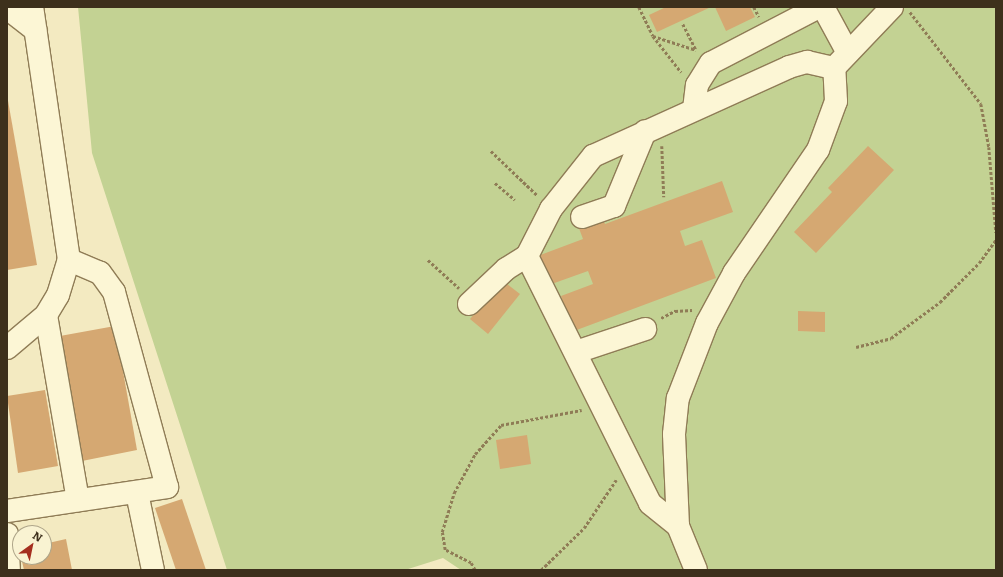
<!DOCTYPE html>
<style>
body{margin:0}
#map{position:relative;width:1003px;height:577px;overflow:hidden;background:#f3eac1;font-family:Literata,serif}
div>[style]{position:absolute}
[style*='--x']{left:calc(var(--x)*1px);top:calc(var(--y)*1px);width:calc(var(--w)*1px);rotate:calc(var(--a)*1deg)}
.green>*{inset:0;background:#c3d293}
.building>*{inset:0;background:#d5a872}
.path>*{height:2.5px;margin-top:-1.25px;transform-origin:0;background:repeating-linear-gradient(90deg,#8f7c56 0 3px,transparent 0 5px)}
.roads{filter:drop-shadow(1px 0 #8f7c56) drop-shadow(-1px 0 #8f7c56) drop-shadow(0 1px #8f7c56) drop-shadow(0 -1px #8f7c56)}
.minor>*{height:22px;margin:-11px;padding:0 11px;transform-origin:11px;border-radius:11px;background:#fcf6d5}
span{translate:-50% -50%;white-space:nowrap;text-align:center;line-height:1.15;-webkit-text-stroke:3.5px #f9f3d2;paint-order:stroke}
.frame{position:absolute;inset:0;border:8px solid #3d301c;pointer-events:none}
.north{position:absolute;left:12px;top:525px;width:40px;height:40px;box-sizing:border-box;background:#f9f3d2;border:1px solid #aea589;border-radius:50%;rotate:33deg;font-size:11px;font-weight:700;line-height:16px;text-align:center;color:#3d301c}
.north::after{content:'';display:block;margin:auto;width:14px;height:18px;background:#a52f1f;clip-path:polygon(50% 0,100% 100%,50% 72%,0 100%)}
</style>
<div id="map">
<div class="green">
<div style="clip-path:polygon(78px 7px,996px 7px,996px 570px,461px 570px,443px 558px,405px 570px,227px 570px,92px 153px)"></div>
</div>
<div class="building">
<div style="clip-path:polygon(666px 7px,711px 7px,657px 32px,649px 15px)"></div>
<div style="clip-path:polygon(715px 7px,750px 7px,755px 17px,726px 31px)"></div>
<div style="clip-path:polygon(7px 95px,37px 265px,7px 270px)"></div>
<div style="clip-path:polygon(868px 146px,894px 170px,816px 253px,794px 232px,832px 192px,828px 188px)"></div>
<div style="clip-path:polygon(722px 181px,733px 212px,680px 231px,685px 246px,702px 240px,716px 278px,574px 331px,561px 296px,593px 284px,588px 271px,546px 286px,535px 257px,583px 239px,577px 223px,601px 214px,605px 224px)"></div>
<div style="clip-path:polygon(502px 280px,520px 294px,488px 334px,470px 319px)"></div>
<div style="clip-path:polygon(798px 311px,825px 312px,825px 332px,798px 331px)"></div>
<div style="clip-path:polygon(115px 326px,137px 450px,82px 461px,60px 336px)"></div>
<div style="clip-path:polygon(45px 390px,58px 466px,18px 473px,7px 396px)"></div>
<div style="clip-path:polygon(527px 435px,531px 464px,500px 469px,496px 440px)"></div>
<div style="clip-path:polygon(182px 499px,206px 570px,176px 570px,155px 508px)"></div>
<div style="clip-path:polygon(66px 539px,72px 570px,24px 570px,21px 557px,44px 557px,44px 544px)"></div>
</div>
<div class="path">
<div style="--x:639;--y:7;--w:32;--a:64"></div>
<div style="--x:653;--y:36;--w:46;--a:52.1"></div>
<div style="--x:754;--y:7;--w:11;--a:63"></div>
<div style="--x:910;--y:12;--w:116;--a:52.3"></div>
<div style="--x:981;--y:104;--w:44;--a:79.5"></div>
<div style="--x:989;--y:147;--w:86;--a:85.3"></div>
<div style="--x:683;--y:24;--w:28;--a:63"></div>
<div style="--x:653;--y:36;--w:45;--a:18"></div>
<div style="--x:662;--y:146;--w:51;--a:87.8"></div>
<div style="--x:491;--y:151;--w:64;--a:43.7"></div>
<div style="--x:495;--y:183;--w:26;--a:40"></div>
<div style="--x:428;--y:260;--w:42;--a:42.1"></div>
<div style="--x:661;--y:318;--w:16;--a:-27"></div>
<div style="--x:675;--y:311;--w:17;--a:-3"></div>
<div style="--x:856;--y:347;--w:36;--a:-14"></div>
<div style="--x:891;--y:338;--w:61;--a:-36.3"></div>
<div style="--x:940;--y:302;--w:55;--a:-45"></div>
<div style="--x:979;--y:263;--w:29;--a:-54"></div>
<div style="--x:475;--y:570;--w:8;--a:-120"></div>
<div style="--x:471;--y:563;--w:29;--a:-153"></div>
<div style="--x:445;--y:550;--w:18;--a:-99"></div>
<div style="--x:442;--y:532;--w:41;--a:-72.9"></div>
<div style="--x:454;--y:493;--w:44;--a:-61.7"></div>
<div style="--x:475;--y:454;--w:39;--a:-48"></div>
<div style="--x:501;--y:425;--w:82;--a:-10.5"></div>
<div style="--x:541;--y:570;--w:60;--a:-44.3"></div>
<div style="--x:584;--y:528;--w:58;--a:-56.3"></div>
</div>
<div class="roads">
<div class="minor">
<div style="--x:823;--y:7;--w:52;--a:61.5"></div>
<div style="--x:7;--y:8;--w:36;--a:38"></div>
<div style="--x:834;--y:68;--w:84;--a:-46.4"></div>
<div style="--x:694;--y:109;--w:24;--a:-83"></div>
<div style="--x:697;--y:85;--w:26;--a:-58"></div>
<div style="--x:711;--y:63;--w:122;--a:-27.4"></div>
<div style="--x:582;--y:217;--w:34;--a:-19"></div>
<div style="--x:614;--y:206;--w:81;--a:-67.5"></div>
<div style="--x:469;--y:304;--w:51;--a:-43.4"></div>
<div style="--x:506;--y:269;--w:25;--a:-32"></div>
<div style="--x:46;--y:315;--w:188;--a:80.2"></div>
<div style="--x:7;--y:348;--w:51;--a:-40.2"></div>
<div style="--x:46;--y:315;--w:23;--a:-59"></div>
<div style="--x:58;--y:295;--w:37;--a:-73"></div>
<div style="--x:69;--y:260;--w:256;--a:-98.3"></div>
<div style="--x:576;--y:352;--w:73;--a:-18.4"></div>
<div style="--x:137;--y:493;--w:79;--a:78.3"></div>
<div style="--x:7;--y:511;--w:162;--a:-8.5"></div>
<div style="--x:167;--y:487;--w:202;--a:-105.2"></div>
<div style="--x:114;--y:292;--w:24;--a:-126"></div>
<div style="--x:100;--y:273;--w:34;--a:-157"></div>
<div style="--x:678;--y:526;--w:36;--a:-141"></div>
<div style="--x:650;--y:503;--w:276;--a:-116.5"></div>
<div style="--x:527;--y:256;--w:53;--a:-62.9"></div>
<div style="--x:551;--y:209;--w:68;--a:-51.6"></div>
<div style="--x:593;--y:156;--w:215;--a:-24.4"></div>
<div style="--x:789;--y:67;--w:19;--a:-16"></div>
<div style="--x:807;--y:62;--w:28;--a:13"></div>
<div style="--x:7;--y:534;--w:36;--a:87"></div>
<div style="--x:696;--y:570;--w:48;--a:-112.2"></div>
<div style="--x:678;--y:526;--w:92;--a:-92.5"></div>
<div style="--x:674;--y:434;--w:36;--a:-84"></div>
<div style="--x:678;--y:398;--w:80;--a:-68.9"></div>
<div style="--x:707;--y:323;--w:57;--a:-61.6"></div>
<div style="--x:734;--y:273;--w:149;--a:-55.7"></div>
<div style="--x:818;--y:150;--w:52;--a:-69.8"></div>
<div style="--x:836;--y:101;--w:33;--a:-93"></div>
</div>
</div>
<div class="frame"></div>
<div class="north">N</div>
</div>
